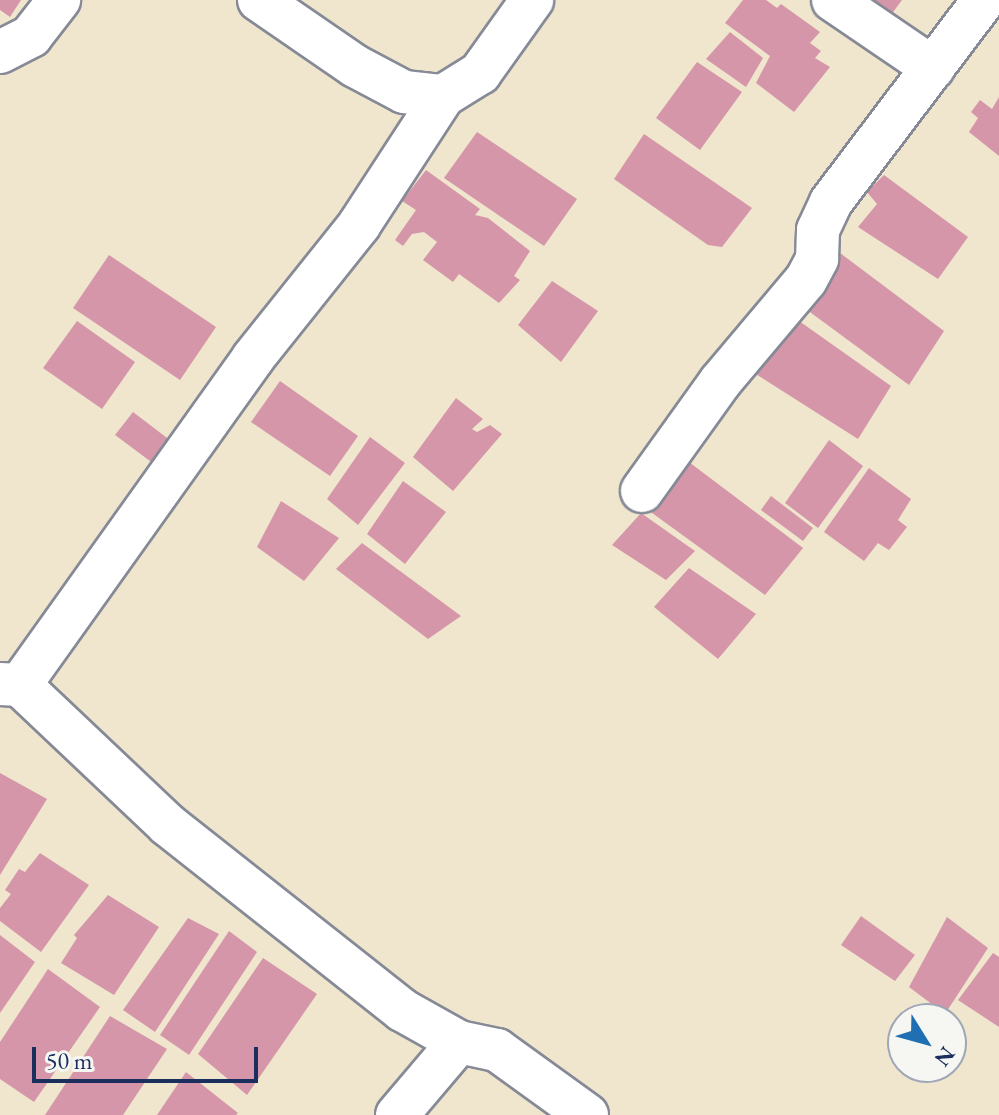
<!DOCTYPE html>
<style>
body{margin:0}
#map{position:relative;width:999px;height:1115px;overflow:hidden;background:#efe6cd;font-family:"EB Garamond",serif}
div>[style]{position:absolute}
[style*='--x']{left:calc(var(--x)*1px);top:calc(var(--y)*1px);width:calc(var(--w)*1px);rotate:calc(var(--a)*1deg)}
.building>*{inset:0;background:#d596a9}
.roads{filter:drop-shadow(2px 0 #858a96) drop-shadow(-2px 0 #858a96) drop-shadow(0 2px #858a96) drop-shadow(0 -2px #858a96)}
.minor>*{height:42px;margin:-21px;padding:0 21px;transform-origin:21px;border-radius:21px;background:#fff}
span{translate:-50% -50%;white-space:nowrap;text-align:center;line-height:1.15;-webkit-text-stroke:6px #f6f6f2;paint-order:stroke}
.north{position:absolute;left:887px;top:1003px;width:80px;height:80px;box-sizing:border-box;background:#f6f6f2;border:2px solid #9ea6b7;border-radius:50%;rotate:127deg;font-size:22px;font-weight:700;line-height:32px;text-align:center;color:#1b2f5e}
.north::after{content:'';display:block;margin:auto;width:28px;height:36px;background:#1f6fb2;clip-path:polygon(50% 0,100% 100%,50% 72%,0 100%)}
.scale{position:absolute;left:32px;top:1047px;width:226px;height:36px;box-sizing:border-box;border:4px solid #1b2f5e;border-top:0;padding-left:10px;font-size:24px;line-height:28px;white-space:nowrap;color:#1b2f5e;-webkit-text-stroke:6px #f6f6f2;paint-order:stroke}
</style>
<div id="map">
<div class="building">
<div style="clip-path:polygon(0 0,21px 0,10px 17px,0 10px)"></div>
<div style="clip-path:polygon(743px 0,766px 0,777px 8px,781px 4px,820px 32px,810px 43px,821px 51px,815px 58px,830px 67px,794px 112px,756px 83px,770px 56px,725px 23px)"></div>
<div style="clip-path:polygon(860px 0,902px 0,888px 19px)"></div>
<div style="clip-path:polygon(730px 32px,763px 58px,746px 87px,706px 59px)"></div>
<div style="clip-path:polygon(697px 62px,742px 92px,700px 150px,656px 118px)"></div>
<div style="clip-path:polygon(999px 97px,999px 156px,969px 132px,978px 118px,971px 112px,980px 100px,992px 109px)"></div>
<div style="clip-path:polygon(477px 132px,577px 199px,544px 246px,444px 178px)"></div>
<div style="clip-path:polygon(644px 134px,752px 208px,722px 247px,708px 245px,614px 179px)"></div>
<div style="clip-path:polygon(426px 170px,480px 209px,475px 215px,488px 218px,530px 251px,514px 276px,520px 280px,499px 303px,459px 274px,453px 282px,423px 260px,437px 242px,424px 232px,412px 234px,403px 246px,395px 240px,416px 210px,402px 201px)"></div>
<div style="clip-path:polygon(884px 175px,968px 237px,938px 279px,858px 227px,877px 204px,867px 192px)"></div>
<div style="clip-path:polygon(840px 253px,944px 331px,909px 385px,799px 304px)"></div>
<div style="clip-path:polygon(109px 255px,216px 327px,180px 380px,73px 308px)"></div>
<div style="clip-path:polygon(552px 281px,598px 311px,561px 362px,518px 325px)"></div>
<div style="clip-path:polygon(792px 316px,891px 386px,858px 439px,751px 371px)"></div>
<div style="clip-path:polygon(77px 321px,135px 362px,102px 409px,43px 368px)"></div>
<div style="clip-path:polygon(280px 381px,358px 436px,330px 476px,251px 422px)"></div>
<div style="clip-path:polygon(456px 398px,483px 419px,472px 429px,477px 432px,490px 425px,502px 434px,453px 491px,413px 457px)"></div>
<div style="clip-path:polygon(133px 412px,175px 444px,158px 467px,115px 435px)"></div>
<div style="clip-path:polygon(370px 437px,405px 463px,358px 525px,327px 499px)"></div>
<div style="clip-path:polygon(829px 440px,863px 466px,818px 528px,785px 503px)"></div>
<div style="clip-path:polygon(677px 453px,803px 548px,765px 595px,648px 510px)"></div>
<div style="clip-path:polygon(869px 468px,911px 499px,898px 520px,907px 527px,889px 550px,878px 543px,864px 561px,824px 532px)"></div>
<div style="clip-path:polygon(403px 481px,446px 512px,405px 564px,367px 534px)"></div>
<div style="clip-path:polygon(771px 496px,813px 528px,803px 541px,761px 510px)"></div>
<div style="clip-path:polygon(281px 501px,339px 538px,304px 581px,257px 547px)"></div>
<div style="clip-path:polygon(641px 513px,695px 551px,666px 580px,612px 545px)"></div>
<div style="clip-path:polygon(362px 543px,461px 616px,428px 639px,336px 569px)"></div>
<div style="clip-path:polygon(689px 568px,756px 614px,718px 659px,654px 607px)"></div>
<div style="clip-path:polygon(0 773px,47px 799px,0 875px)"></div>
<div style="clip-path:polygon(40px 853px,89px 885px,41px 952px,0 921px,0 908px,11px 894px,5px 890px,19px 869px,25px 872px)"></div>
<div style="clip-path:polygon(108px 895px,159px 927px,114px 995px,61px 963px,77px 938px,74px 935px)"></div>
<div style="clip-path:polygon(861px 916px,915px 955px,895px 981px,841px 945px)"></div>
<div style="clip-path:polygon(947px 917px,988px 948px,945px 1014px,909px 987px)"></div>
<div style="clip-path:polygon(188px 918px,219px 934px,155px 1032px,123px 1010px)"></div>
<div style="clip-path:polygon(229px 931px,257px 952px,189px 1055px,160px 1035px)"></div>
<div style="clip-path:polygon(0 935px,35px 962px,0 1013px)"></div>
<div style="clip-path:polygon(993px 953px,999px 957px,999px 1027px,958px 1000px)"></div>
<div style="clip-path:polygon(263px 958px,317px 994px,247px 1095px,198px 1054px)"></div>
<div style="clip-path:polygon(48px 969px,100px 1007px,34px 1102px,0 1079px,0 1042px)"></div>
<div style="clip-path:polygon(110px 1016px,167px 1049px,123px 1115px,45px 1115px)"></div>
<div style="clip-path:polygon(186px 1072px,238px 1113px,236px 1115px,157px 1115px)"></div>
</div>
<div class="roads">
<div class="minor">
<div style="--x:259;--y:0;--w:116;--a:34.5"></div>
<div style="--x:355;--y:66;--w:55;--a:28"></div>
<div style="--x:404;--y:92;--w:39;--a:6"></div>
<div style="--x:833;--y:0;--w:121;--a:34.2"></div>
<div style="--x:0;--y:52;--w:35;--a:-27"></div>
<div style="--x:31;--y:36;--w:46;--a:-52.1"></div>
<div style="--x:642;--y:491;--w:134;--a:-54.4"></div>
<div style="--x:720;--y:382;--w:133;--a:-49.9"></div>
<div style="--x:806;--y:280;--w:24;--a:-62"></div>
<div style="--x:817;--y:259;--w:29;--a:-88"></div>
<div style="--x:818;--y:230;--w:31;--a:-65"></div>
<div style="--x:831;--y:202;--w:253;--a:-52.9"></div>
<div style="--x:0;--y:684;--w:20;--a:3"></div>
<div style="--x:20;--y:685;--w:204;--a:43.4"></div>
<div style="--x:168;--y:825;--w:298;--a:38.3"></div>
<div style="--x:402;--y:1010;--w:65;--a:29.3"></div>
<div style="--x:459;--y:1042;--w:39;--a:12"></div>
<div style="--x:497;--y:1050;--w:111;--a:35.8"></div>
<div style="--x:20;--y:685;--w:402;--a:-54.5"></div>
<div style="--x:253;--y:358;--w:170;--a:-51.4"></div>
<div style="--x:359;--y:225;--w:154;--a:-56.9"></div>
<div style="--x:443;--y:96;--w:44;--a:-31.9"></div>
<div style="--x:480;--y:73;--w:90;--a:-54.5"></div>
<div style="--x:397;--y:1115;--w:96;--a:-49.7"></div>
</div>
</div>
<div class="north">N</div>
<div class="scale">50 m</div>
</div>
